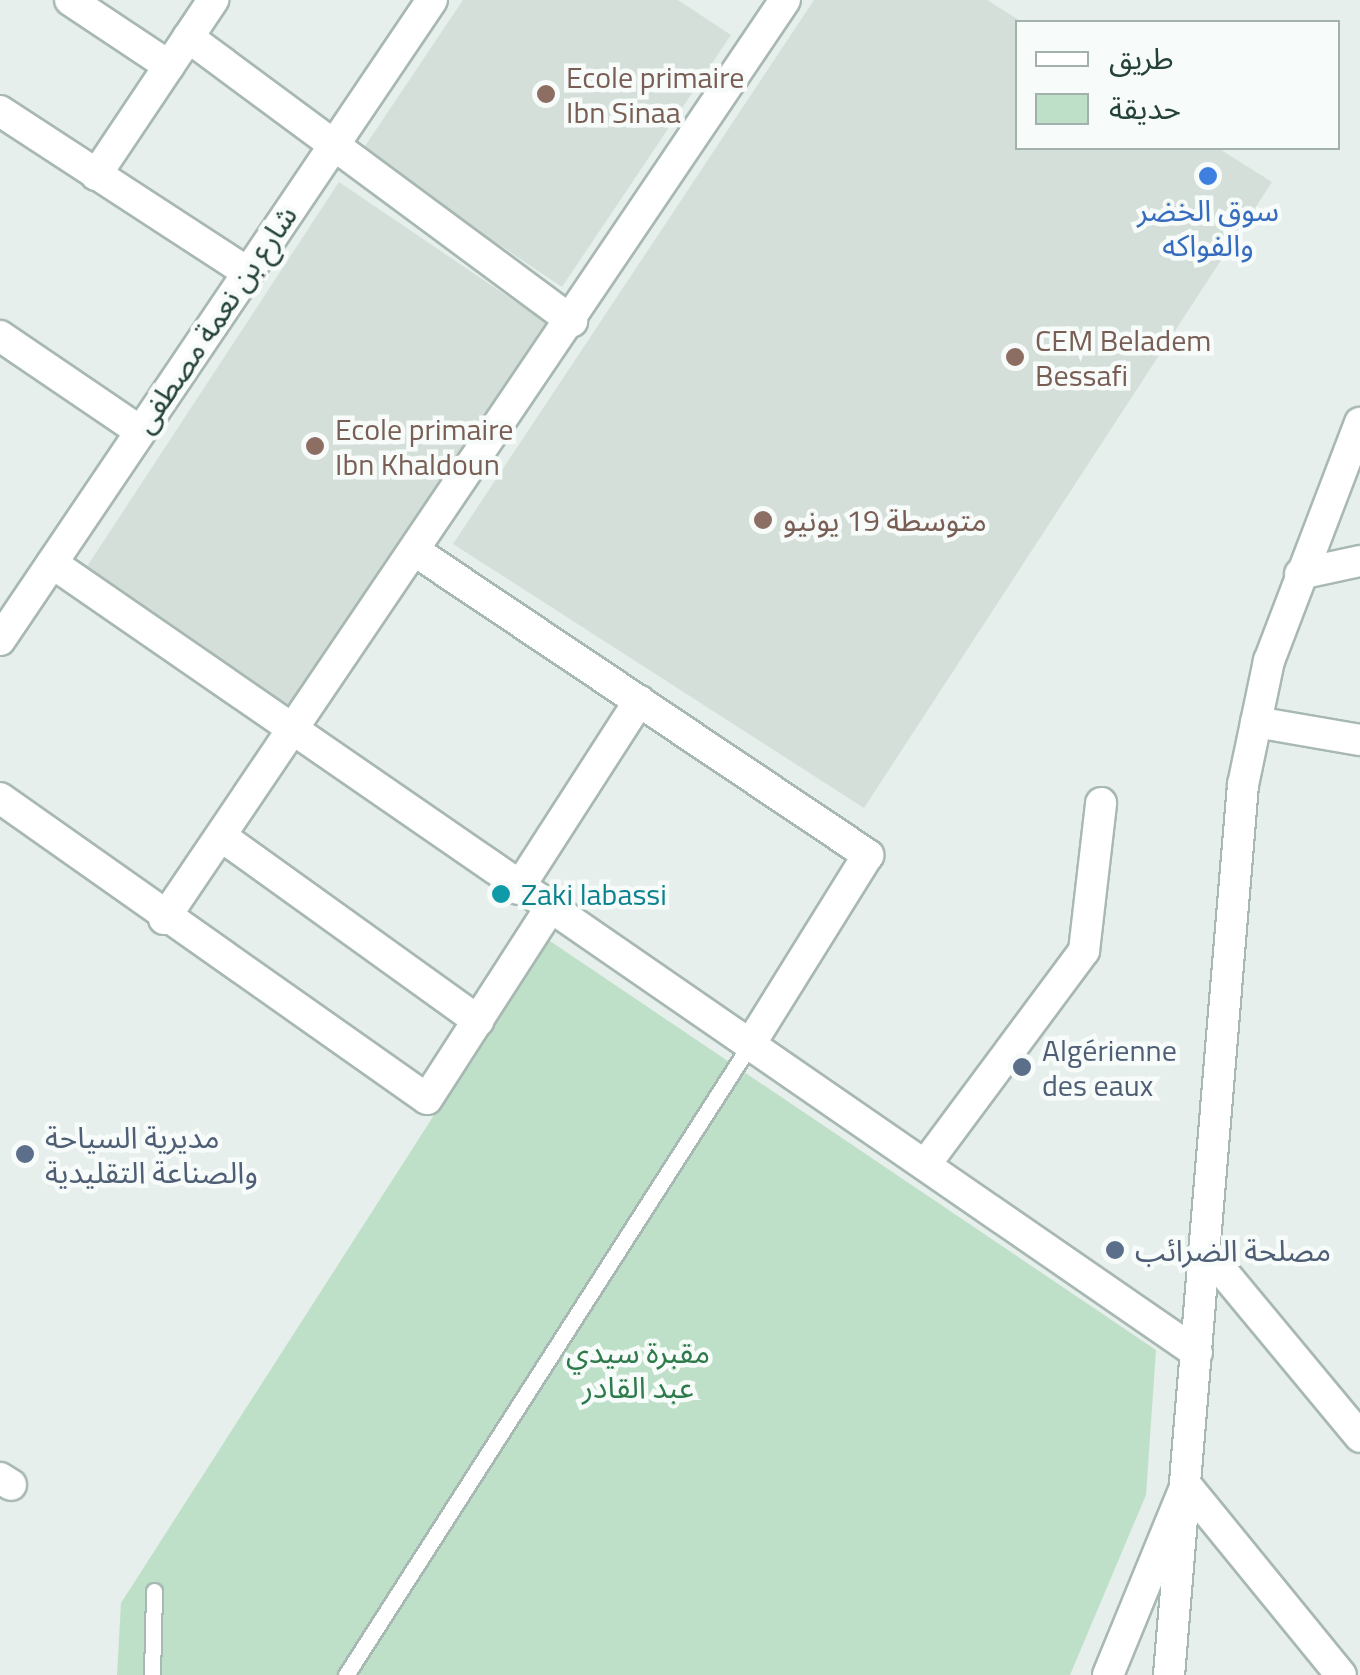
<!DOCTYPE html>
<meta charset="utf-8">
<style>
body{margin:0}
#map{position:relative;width:1360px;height:1675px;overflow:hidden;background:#e6efeb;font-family:"Titillium Web","Noto Sans Arabic",sans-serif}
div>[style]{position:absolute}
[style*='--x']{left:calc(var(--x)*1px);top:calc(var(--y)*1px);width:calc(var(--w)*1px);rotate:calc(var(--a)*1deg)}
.built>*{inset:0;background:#d4dfda}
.green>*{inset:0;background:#bfe0c8}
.roads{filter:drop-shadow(2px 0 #a8b8b2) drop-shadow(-2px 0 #a8b8b2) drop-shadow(0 2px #a8b8b2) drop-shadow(0 -2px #a8b8b2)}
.service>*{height:15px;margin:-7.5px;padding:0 7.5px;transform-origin:7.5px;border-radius:7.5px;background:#fff}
.minor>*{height:30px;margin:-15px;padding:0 15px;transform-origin:15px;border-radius:15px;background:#fff}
.secondary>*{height:30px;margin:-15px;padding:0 15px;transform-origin:15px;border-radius:15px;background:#fff}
.dots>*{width:28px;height:28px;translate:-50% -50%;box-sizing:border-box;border:5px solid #f7fbf9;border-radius:50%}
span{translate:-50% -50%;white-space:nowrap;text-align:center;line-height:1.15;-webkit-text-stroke:9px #f7fbf9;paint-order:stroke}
.education-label{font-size:30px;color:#785e54}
.left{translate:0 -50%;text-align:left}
.shop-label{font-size:30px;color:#366cbe}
.street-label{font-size:30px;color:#24423a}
.culture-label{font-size:30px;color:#0d838f}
.service-label{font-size:30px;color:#4e5e75}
.park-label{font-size:30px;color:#2d7a4b}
.legend{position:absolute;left:1015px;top:20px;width:325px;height:130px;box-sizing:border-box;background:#f7fbf9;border:2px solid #a3b1ad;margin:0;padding:12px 18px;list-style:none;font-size:30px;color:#24423a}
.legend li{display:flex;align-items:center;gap:20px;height:50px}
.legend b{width:50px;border:2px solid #a3b1ad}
</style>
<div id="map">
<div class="built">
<div style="clip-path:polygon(463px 0,678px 0,731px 35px,562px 287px,361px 152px)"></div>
<div style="clip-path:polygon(814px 0,987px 0,1022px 22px,1018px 148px,1218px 148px,1272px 182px,864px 808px,453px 544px)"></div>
<div style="clip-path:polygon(339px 182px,547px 323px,287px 708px,86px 568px)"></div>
</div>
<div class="green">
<div style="clip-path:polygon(547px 939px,1156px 1350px,1146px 1495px,1070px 1675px,117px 1675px,121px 1603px)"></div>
</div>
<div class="roads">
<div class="service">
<div style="--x:152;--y:1675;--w:84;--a:-88.6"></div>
<div style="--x:346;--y:1675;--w:751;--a:-57.35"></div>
</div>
<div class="minor">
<div style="--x:70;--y:0;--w:119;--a:33.7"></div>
<div style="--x:188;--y:37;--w:478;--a:36.5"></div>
<div style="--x:0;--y:111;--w:295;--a:33.1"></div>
<div style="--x:96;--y:175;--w:211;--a:-56.2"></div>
<div style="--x:0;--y:336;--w:169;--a:34.2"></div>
<div style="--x:415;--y:551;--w:546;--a:33.86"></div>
<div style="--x:868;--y:855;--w:219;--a:121.9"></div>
<div style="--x:52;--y:563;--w:1391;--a:34.6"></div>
<div style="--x:1300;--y:574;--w:61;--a:-12.2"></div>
<div style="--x:0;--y:640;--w:772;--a:-55.98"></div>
<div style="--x:1256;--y:722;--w:106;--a:9.8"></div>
<div style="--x:0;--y:798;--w:522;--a:35.18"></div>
<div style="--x:427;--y:1099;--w:224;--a:-57.2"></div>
<div style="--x:221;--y:836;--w:317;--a:35.7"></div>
<div style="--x:518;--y:889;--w:224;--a:-57.2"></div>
<div style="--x:164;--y:919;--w:1109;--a:-55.95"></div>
<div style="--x:925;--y:1165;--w:267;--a:-53.4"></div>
<div style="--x:1084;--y:951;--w:149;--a:-83.4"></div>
<div style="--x:1205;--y:1250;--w:243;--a:50.3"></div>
<div style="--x:0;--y:1478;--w:13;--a:32"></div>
<div style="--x:1108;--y:1675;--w:205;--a:-67.7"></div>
<div style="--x:1186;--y:1485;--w:245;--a:50.8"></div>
</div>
<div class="secondary">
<div style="--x:1169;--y:1675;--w:893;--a:-85.25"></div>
<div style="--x:1243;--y:785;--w:127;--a:-78.2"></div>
<div style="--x:1269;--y:661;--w:255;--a:-69.1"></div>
</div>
</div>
<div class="dots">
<div style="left:546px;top:94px;background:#8d6e63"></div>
<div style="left:1208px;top:176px;background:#3f7fe0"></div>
<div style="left:1015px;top:357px;background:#8d6e63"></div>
<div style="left:315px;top:446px;background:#8d6e63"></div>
<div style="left:763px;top:520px;background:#8d6e63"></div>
<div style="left:501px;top:894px;background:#0f9aa8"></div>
<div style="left:1022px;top:1067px;background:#5c6f8a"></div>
<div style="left:25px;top:1154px;background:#5c6f8a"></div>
<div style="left:1115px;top:1250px;background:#5c6f8a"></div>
</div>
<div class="education-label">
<span class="left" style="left:566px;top:94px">Ecole primaire<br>Ibn Sinaa</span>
<span class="left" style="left:1035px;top:357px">CEM Beladem<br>Bessafi</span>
<span class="left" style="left:335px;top:446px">Ecole primaire<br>Ibn Khaldoun</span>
<span class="left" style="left:783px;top:520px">متوسطة 19 يونيو</span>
</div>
<div class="shop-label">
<span style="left:1208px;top:227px">سوق الخضر<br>والفواكه</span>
</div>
<div class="street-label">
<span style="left:215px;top:319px;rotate:-56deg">شارع بن نعمة مصطفى</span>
</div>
<div class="culture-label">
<span class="left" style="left:521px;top:894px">Zaki labassi</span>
</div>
<div class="service-label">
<span class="left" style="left:1042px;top:1067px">Algérienne<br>des eaux</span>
<span class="left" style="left:45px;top:1154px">مديرية السياحة<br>والصناعة التقليدية</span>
<span class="left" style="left:1135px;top:1250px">مصلحة الضرائب</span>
</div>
<div class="park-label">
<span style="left:638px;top:1369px">مقبرة سيدي<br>عبد القادر</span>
</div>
<ul class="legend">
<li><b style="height:12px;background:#fff"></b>طريق</li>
<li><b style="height:28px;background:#bfe0c8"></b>حديقة</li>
</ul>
</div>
